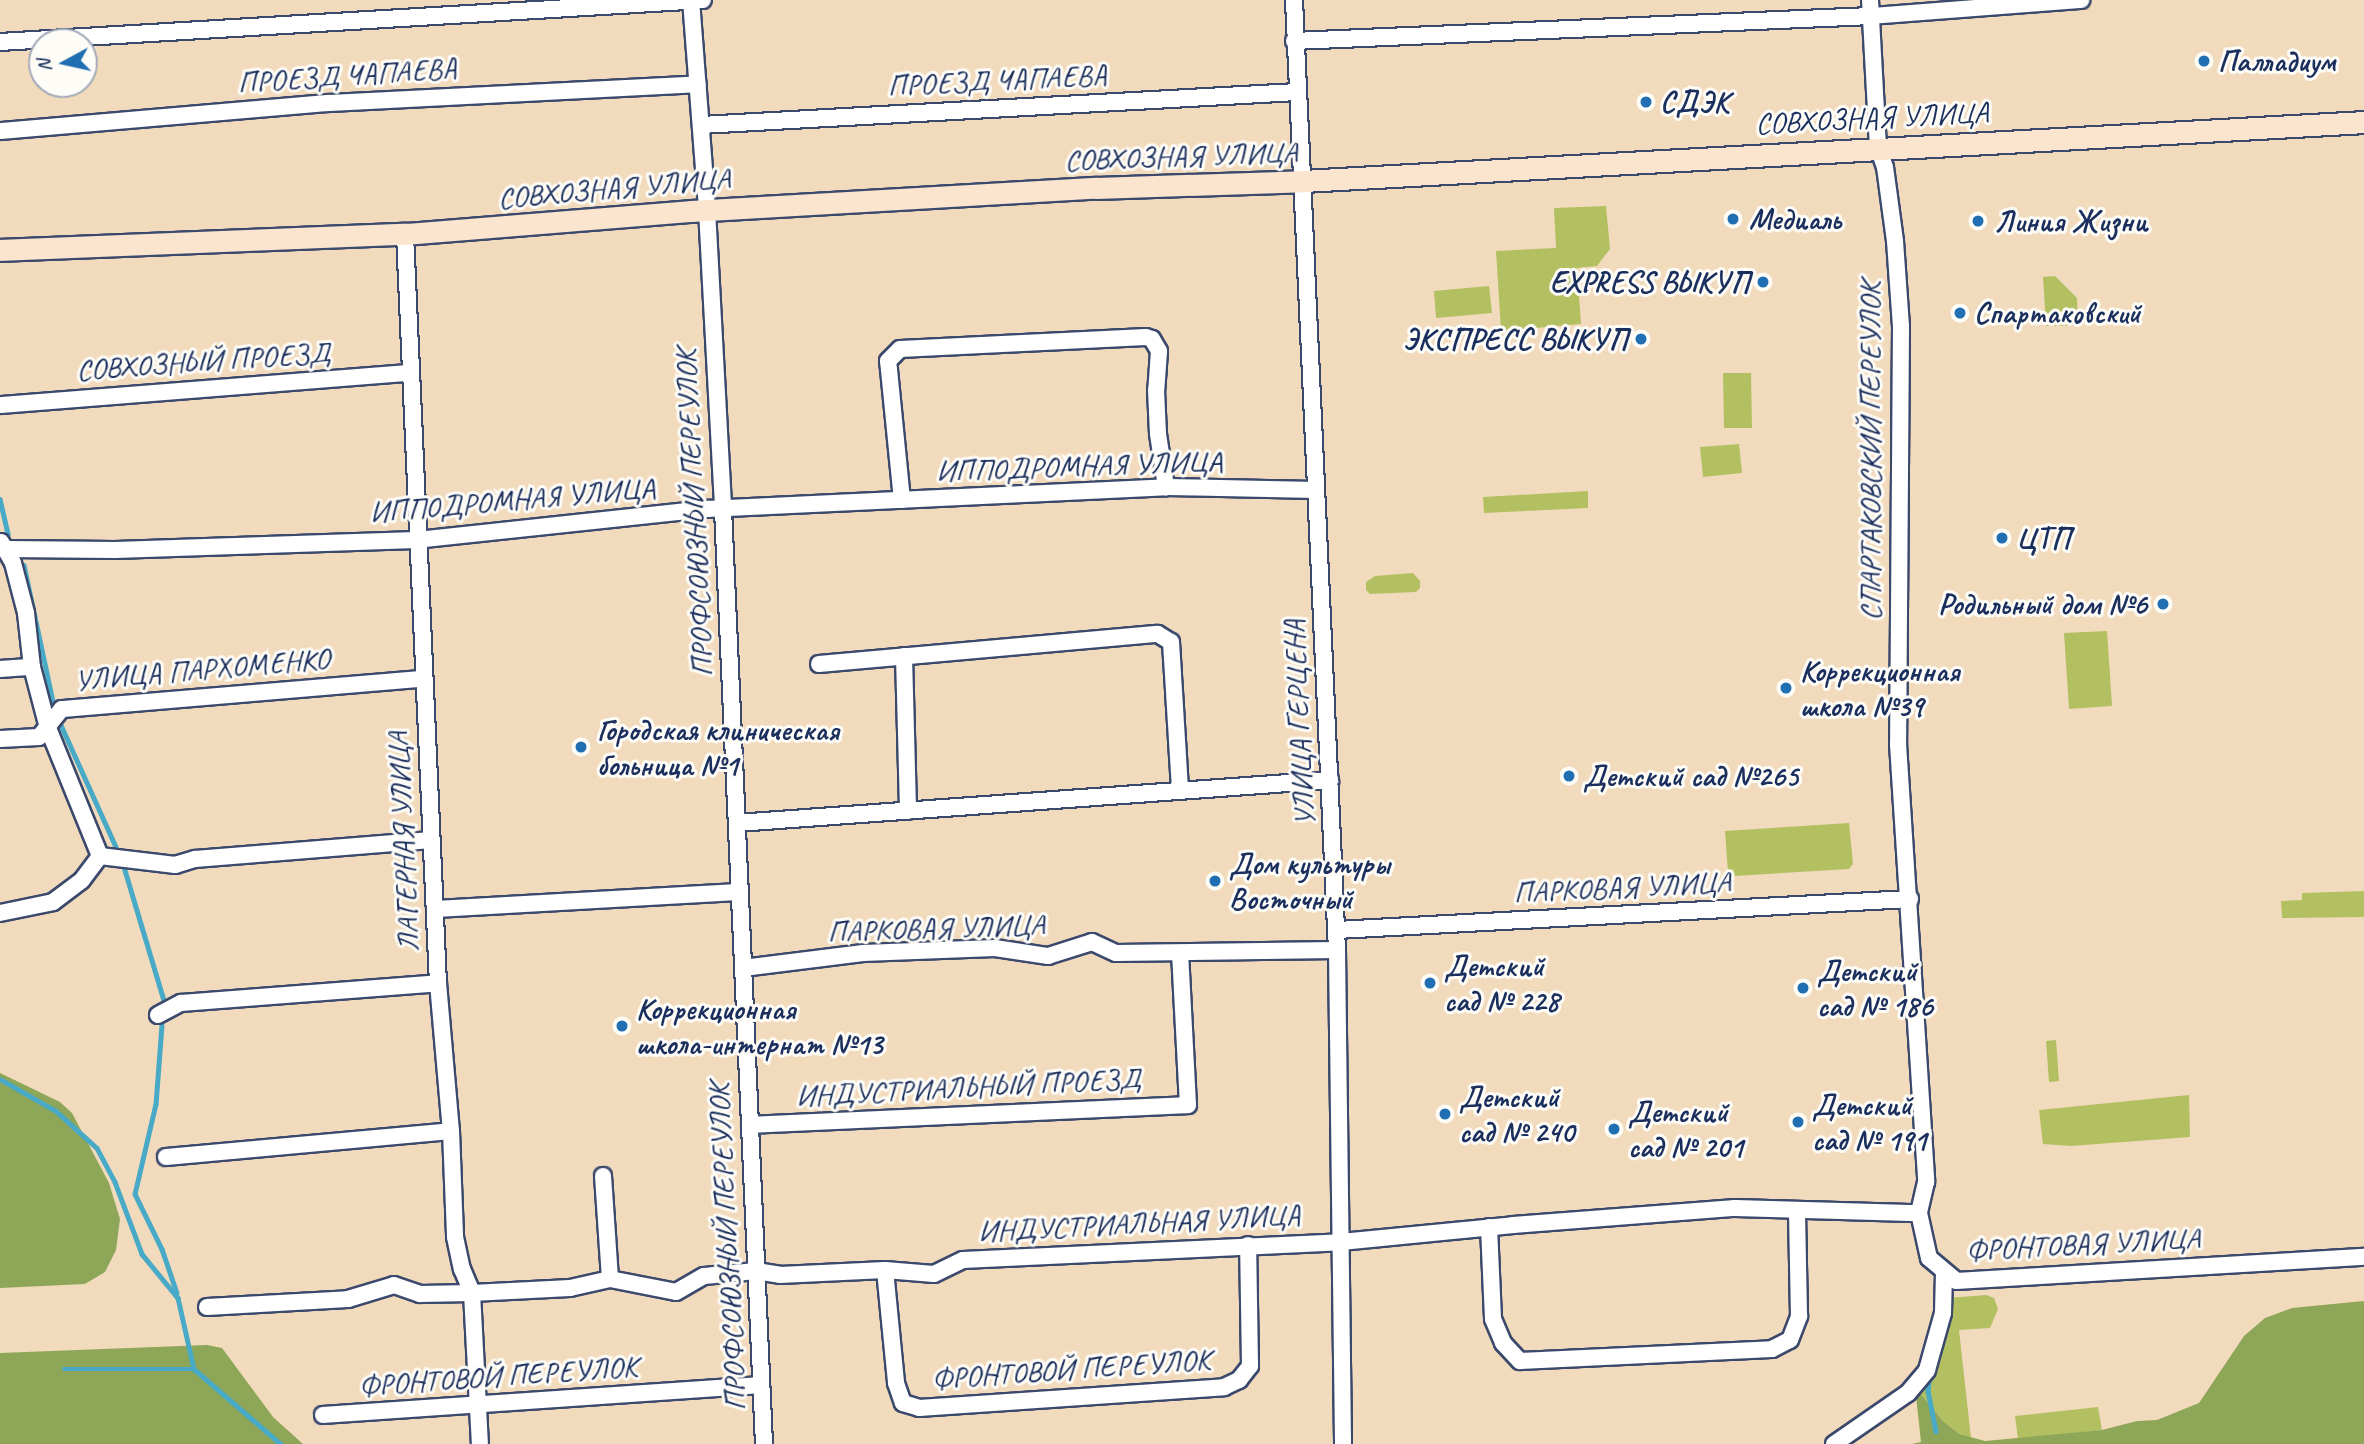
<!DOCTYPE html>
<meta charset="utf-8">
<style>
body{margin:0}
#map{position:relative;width:2364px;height:1444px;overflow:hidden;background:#f2dbbd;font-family:Caveat,sans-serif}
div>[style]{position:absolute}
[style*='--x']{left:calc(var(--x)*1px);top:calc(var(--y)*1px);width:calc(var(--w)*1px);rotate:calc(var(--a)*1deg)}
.green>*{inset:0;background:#b3c062}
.forest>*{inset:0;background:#8ea658}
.stream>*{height:4.5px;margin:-2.25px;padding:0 2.25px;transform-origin:2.25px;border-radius:2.25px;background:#48aac7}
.roads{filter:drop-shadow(2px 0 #3b496c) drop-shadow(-2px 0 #3b496c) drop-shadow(0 2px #3b496c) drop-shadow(0 -2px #3b496c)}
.street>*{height:16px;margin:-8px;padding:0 8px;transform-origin:8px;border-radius:8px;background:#fff}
.secondary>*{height:21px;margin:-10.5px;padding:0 10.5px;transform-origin:10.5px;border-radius:10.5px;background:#fbe5cf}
.dots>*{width:19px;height:19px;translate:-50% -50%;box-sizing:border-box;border:4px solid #fdfcf7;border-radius:50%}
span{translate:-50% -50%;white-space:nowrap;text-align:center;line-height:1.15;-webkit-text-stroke:6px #fdfcf7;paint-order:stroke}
.poi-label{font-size:30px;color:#1b2f5e;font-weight:700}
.left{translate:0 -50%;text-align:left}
.right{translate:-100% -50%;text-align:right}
.street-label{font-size:30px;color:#1b2f5e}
.north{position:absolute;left:28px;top:28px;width:70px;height:70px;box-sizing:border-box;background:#fdfcf7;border:2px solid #a3aaba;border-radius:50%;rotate:262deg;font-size:19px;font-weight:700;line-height:28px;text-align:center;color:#1b2f5e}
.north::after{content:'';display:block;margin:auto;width:24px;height:32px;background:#1f6fb2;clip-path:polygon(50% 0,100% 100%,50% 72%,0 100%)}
</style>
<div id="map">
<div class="green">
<div style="clip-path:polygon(1606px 206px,1610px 249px,1597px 266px,1577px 268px,1581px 324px,1501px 331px,1496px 251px,1556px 248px,1554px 208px)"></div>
<div style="clip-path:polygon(2055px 276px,2077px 298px,2078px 325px,2046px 326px,2043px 277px)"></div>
<div style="clip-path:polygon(1489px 286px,1492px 313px,1436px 318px,1434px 291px)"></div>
<div style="clip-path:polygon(1723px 373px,1751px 373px,1752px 428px,1724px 428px)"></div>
<div style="clip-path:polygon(1739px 444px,1742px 473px,1703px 477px,1700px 447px)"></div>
<div style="clip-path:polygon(1588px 491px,1588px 508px,1484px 513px,1483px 497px)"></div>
<div style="clip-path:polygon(1413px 573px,1420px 581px,1420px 588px,1416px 592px,1370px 594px,1366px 590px,1366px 582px,1375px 576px)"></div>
<div style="clip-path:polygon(2107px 631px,2112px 706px,2069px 709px,2064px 633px)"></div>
<div style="clip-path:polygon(1849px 823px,1853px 864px,1849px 869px,1735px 876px,1728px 872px,1725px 831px)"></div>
<div style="clip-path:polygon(2364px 891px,2364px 917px,2282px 918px,2281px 901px,2302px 900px,2302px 893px)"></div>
<div style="clip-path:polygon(2056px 1040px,2059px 1081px,2049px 1082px,2046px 1041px)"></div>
<div style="clip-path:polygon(2189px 1095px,2190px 1137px,2071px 1146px,2043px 1144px,2039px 1110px)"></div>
<div style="clip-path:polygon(1986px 1295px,1994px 1298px,1998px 1309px,1990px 1328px,1959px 1330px,1971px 1438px,1959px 1434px,1943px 1421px,1915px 1387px,1948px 1298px)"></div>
<div style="clip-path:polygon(2098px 1407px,2102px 1430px,2018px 1439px,2015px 1416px)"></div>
</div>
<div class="forest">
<div style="clip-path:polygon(0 1073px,60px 1102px,72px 1113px,109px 1183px,120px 1219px,116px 1250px,105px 1272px,85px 1284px,0 1288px)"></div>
<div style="clip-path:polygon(2364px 1301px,2364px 1444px,1912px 1444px,1921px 1442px,1915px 1387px,1943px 1421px,1959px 1434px,1985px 1441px,2102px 1430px,2137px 1421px,2157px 1420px,2199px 1403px,2244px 1336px,2265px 1318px,2292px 1308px)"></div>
<div style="clip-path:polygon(207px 1345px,222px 1348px,273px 1417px,303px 1444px,0 1444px,0 1353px)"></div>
</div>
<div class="stream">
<div style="--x:0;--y:499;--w:36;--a:77"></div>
<div style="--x:24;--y:565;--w:140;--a:78"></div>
<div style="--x:61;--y:725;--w:134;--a:65.7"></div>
<div style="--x:124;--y:867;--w:139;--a:73.3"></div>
<div style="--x:162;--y:1025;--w:79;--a:94.3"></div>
<div style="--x:156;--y:1104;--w:92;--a:103.1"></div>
<div style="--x:135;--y:1194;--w:61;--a:63.9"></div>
<div style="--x:162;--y:1249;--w:46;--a:71.2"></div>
<div style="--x:0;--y:1079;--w:64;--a:29.7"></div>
<div style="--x:56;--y:1111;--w:55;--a:42.1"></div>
<div style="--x:97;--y:1148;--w:38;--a:62"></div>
<div style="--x:115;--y:1182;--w:77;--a:69.4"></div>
<div style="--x:142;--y:1254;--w:57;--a:50.7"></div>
<div style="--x:178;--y:1298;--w:73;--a:77.3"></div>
<div style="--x:194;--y:1369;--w:115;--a:40.8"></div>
<div style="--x:1937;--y:1360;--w:22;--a:-74"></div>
<div style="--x:64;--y:1369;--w:130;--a:0"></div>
<div style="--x:1930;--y:1374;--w:17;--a:97"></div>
<div style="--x:1928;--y:1391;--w:41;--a:78.7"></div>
</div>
<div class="roads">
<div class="street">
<div style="--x:691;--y:0;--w:211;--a:85.6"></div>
<div style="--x:707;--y:210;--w:299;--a:86.9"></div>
<div style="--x:723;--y:509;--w:936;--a:87.49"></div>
<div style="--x:1294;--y:0;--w:951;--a:87.41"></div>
<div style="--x:1337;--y:950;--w:494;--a:89.3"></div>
<div style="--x:1870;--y:0;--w:147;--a:86.9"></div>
<div style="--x:1878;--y:147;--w:21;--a:71"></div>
<div style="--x:1885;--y:167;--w:75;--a:82.3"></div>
<div style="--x:1895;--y:241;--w:85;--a:86"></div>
<div style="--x:1901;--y:326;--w:418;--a:90.4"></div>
<div style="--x:1898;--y:744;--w:439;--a:86.3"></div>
<div style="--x:1926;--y:1182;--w:32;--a:103"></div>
<div style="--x:1919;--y:1213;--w:46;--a:77.5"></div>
<div style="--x:1929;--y:1258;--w:35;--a:40"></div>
<div style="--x:1956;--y:1281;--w:409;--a:-3.4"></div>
<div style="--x:1294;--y:41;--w:578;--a:-2.48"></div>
<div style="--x:1871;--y:16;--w:211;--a:-4.4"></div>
<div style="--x:0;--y:42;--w:704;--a:-3.42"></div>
<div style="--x:701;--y:125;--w:596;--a:-3.17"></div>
<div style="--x:0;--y:131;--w:329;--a:-4.9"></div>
<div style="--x:328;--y:103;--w:370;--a:-2.9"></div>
<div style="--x:405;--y:234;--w:750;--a:87.48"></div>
<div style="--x:438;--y:983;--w:149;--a:85"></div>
<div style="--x:451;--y:1131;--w:106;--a:87.8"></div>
<div style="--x:455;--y:1237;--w:33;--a:78"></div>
<div style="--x:462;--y:1269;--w:26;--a:67"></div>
<div style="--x:472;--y:1293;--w:151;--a:87"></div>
<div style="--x:0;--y:405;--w:411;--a:-4.5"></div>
<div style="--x:902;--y:500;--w:131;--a:-95.7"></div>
<div style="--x:889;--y:370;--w:9;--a:-96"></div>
<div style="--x:888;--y:361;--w:17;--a:-45"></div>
<div style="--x:900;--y:349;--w:246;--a:-2.8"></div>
<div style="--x:1146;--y:337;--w:6;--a:18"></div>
<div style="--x:1152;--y:339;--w:14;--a:60"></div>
<div style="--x:1159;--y:351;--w:39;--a:94"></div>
<div style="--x:1156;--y:390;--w:44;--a:87.4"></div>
<div style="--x:1158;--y:434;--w:54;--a:81.4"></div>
<div style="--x:1;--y:542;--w:24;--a:60"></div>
<div style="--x:13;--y:563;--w:52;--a:75.4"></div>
<div style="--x:26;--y:613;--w:54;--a:83.7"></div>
<div style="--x:32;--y:667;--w:63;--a:75.3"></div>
<div style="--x:48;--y:728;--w:138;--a:67.9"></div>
<div style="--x:6;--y:549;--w:109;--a:0.5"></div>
<div style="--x:115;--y:550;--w:301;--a:-1.9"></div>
<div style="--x:416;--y:540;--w:293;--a:-6.1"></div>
<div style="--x:707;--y:509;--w:460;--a:-2.7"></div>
<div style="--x:1166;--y:487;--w:150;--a:1.1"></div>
<div style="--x:904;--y:656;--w:155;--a:88.5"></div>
<div style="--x:819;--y:664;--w:340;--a:-5.1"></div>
<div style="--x:1158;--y:634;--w:15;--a:32"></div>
<div style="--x:1171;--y:642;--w:149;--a:86.5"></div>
<div style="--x:0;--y:669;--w:32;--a:-4"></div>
<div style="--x:0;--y:739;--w:39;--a:-3"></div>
<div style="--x:39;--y:737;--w:36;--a:-51"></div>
<div style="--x:62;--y:709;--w:361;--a:-4.8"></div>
<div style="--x:737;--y:823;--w:595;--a:-4.15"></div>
<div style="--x:435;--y:909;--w:304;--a:-3.2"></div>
<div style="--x:0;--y:913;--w:54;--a:-11.7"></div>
<div style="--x:53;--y:902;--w:36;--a:-37"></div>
<div style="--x:82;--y:880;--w:30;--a:-53"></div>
<div style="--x:100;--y:856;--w:76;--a:6.8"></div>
<div style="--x:175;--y:865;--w:21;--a:-17"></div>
<div style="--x:195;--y:859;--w:237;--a:-4.6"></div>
<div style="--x:1337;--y:930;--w:574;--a:-3.1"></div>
<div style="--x:743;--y:968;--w:121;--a:-7.1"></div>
<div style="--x:863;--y:953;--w:132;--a:-2.2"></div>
<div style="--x:995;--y:948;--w:54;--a:8.6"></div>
<div style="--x:1048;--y:956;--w:46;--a:-17.7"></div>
<div style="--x:1092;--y:942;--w:26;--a:25"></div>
<div style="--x:1116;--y:953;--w:221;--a:-0.8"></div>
<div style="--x:158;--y:1015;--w:26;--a:-28"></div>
<div style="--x:181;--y:1003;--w:258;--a:-4.4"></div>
<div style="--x:750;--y:1125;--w:438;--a:-2.6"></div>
<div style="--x:1188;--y:1105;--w:152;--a:-93"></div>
<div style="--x:166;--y:1157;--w:286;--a:-5.2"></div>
<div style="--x:603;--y:1176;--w:103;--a:86.1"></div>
<div style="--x:1489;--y:1227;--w:92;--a:87.5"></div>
<div style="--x:1493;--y:1319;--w:26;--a:67"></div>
<div style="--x:1503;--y:1343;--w:25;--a:47"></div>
<div style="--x:1520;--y:1361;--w:252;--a:-2.7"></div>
<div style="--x:1772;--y:1349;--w:20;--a:-27"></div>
<div style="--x:1790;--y:1340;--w:26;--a:-69"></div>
<div style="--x:1799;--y:1316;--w:105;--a:-91.1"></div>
<div style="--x:885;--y:1270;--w:114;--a:84.4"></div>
<div style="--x:896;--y:1383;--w:21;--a:71"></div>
<div style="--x:903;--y:1403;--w:17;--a:17"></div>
<div style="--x:919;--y:1408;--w:306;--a:-3.9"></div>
<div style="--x:1224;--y:1387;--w:17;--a:-25"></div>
<div style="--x:1239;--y:1380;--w:18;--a:-52"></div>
<div style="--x:1250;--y:1366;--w:121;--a:-90.9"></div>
<div style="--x:207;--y:1307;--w:141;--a:-3.2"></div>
<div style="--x:348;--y:1299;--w:48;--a:-16.9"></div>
<div style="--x:394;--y:1285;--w:28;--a:19"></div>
<div style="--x:420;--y:1294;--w:52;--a:-1.1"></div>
<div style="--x:472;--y:1293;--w:98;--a:-2.9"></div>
<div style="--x:570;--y:1288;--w:41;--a:-12.7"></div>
<div style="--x:610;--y:1279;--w:67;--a:11.1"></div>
<div style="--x:676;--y:1292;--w:32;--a:-30"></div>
<div style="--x:704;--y:1276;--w:52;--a:-5.5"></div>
<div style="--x:756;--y:1271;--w:24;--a:9"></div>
<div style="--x:780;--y:1275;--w:105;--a:-2.7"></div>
<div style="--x:885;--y:1270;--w:49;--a:4.7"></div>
<div style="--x:934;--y:1274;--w:32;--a:-26"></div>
<div style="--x:963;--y:1260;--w:378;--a:-2.7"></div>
<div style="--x:1341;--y:1242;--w:173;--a:-5.6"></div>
<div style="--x:1513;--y:1225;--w:223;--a:-4.4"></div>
<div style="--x:1735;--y:1208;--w:184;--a:1.6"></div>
<div style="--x:323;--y:1415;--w:439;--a:-3.9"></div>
<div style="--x:1834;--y:1444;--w:90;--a:-34.6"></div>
<div style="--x:1908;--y:1393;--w:30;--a:-50"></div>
<div style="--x:1927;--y:1370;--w:59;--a:-74.3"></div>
<div style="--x:1943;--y:1313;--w:41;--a:-88.6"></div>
</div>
<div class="secondary">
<div style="--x:0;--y:250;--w:405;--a:-2.3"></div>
<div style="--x:405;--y:234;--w:287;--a:-4.6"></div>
<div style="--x:691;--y:211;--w:406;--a:-3.3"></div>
<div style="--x:1096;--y:188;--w:207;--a:-1.9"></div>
<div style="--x:1303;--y:181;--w:1063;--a:-3.18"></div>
</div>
</div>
<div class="dots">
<div style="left:2204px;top:61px;background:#1f6fb2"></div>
<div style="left:1646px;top:102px;background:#1f6fb2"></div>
<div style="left:1733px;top:219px;background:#1f6fb2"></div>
<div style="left:1978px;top:221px;background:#1f6fb2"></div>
<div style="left:1763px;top:282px;background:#1f6fb2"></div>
<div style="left:1960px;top:313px;background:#1f6fb2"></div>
<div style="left:1641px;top:339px;background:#1f6fb2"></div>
<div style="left:2002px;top:538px;background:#1f6fb2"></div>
<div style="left:2163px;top:604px;background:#1f6fb2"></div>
<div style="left:1786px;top:688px;background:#1f6fb2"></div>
<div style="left:581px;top:747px;background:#1f6fb2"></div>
<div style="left:1569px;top:776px;background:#1f6fb2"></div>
<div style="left:1215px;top:881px;background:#1f6fb2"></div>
<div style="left:1430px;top:983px;background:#1f6fb2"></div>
<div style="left:1803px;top:988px;background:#1f6fb2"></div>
<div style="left:622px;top:1026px;background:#1f6fb2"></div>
<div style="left:1445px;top:1114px;background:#1f6fb2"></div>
<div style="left:1798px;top:1122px;background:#1f6fb2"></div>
<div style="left:1614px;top:1129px;background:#1f6fb2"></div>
</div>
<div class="poi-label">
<span class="left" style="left:2218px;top:61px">Палладиум</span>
<span class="left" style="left:1660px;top:102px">СДЭК</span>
<span class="left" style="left:1749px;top:219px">Медиаль</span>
<span class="left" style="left:1994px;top:221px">Линия Жизни</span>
<span class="right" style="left:1749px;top:282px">EXPRESS ВЫКУП</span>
<span class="left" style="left:1974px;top:313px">Спартаковский</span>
<span class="right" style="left:1627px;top:339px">ЭКСПРЕСС ВЫКУП</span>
<span class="left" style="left:2016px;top:538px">ЦТП</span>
<span class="right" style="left:2147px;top:604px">Родильный дом №6</span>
<span class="left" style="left:1800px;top:688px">Коррекционная<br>школа №39</span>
<span class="left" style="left:597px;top:747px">Городская клиническая<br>больница №1</span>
<span class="left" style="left:1583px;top:776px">Детский сад №265</span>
<span class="left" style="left:1229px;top:881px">Дом культуры<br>Восточный</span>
<span class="left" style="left:1444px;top:983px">Детский<br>сад № 228</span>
<span class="left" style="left:1817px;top:988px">Детский<br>сад № 186</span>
<span class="left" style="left:636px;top:1026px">Коррекционная<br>школа-интернат №13</span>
<span class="left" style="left:1459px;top:1114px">Детский<br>сад № 240</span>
<span class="left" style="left:1812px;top:1122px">Детский<br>сад № 191</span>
<span class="left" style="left:1628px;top:1129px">Детский<br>сад № 201</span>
</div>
<div class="street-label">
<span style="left:347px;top:75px;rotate:-4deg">ПРОЕЗД ЧАПАЕВА</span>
<span style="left:997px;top:80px;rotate:-3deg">ПРОЕЗД ЧАПАЕВА</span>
<span style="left:1872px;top:118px;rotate:-3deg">СОВХОЗНАЯ УЛИЦА</span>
<span style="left:1181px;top:156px;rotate:-2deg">СОВХОЗНАЯ УЛИЦА</span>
<span style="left:614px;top:188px;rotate:-5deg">СОВХОЗНАЯ УЛИЦА</span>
<span style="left:203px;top:361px;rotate:-4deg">СОВХОЗНЫЙ ПРОЕЗД</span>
<span style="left:1870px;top:451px;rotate:-90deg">СПАРТАКОВСКИЙ ПЕРЕУЛОК</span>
<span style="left:1079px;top:466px;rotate:-2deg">ИППОДРОМНАЯ УЛИЦА</span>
<span style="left:512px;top:500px;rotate:-5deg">ИППОДРОМНАЯ УЛИЦА</span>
<span style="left:694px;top:513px;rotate:-93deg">ПРОФСОЮЗНЫЙ ПЕРЕУЛОК</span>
<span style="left:202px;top:669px;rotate:-5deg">УЛИЦА ПАРХОМЕНКО</span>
<span style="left:1299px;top:723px;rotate:-93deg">УЛИЦА ГЕРЦЕНА</span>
<span style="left:403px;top:842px;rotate:-93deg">ЛАГЕРНАЯ УЛИЦА</span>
<span style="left:1622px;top:887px;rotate:-3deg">ПАРКОВАЯ УЛИЦА</span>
<span style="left:936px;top:928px;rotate:-2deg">ПАРКОВАЯ УЛИЦА</span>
<span style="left:968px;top:1087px;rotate:-3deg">ИНДУСТРИАЛЬНЫЙ ПРОЕЗД</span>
<span style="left:1139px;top:1223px;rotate:-3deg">ИНДУСТРИАЛЬНАЯ УЛИЦА</span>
<span style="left:2083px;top:1244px;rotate:-3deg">ФРОНТОВАЯ УЛИЦА</span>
<span style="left:727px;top:1247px;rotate:-93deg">ПРОФСОЮЗНЫЙ ПЕРЕУЛОК</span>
<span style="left:1071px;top:1369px;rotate:-4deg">ФРОНТОВОЙ ПЕРЕУЛОК</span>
<span style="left:498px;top:1376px;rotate:-4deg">ФРОНТОВОЙ ПЕРЕУЛОК</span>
</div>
<div class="north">N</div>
</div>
